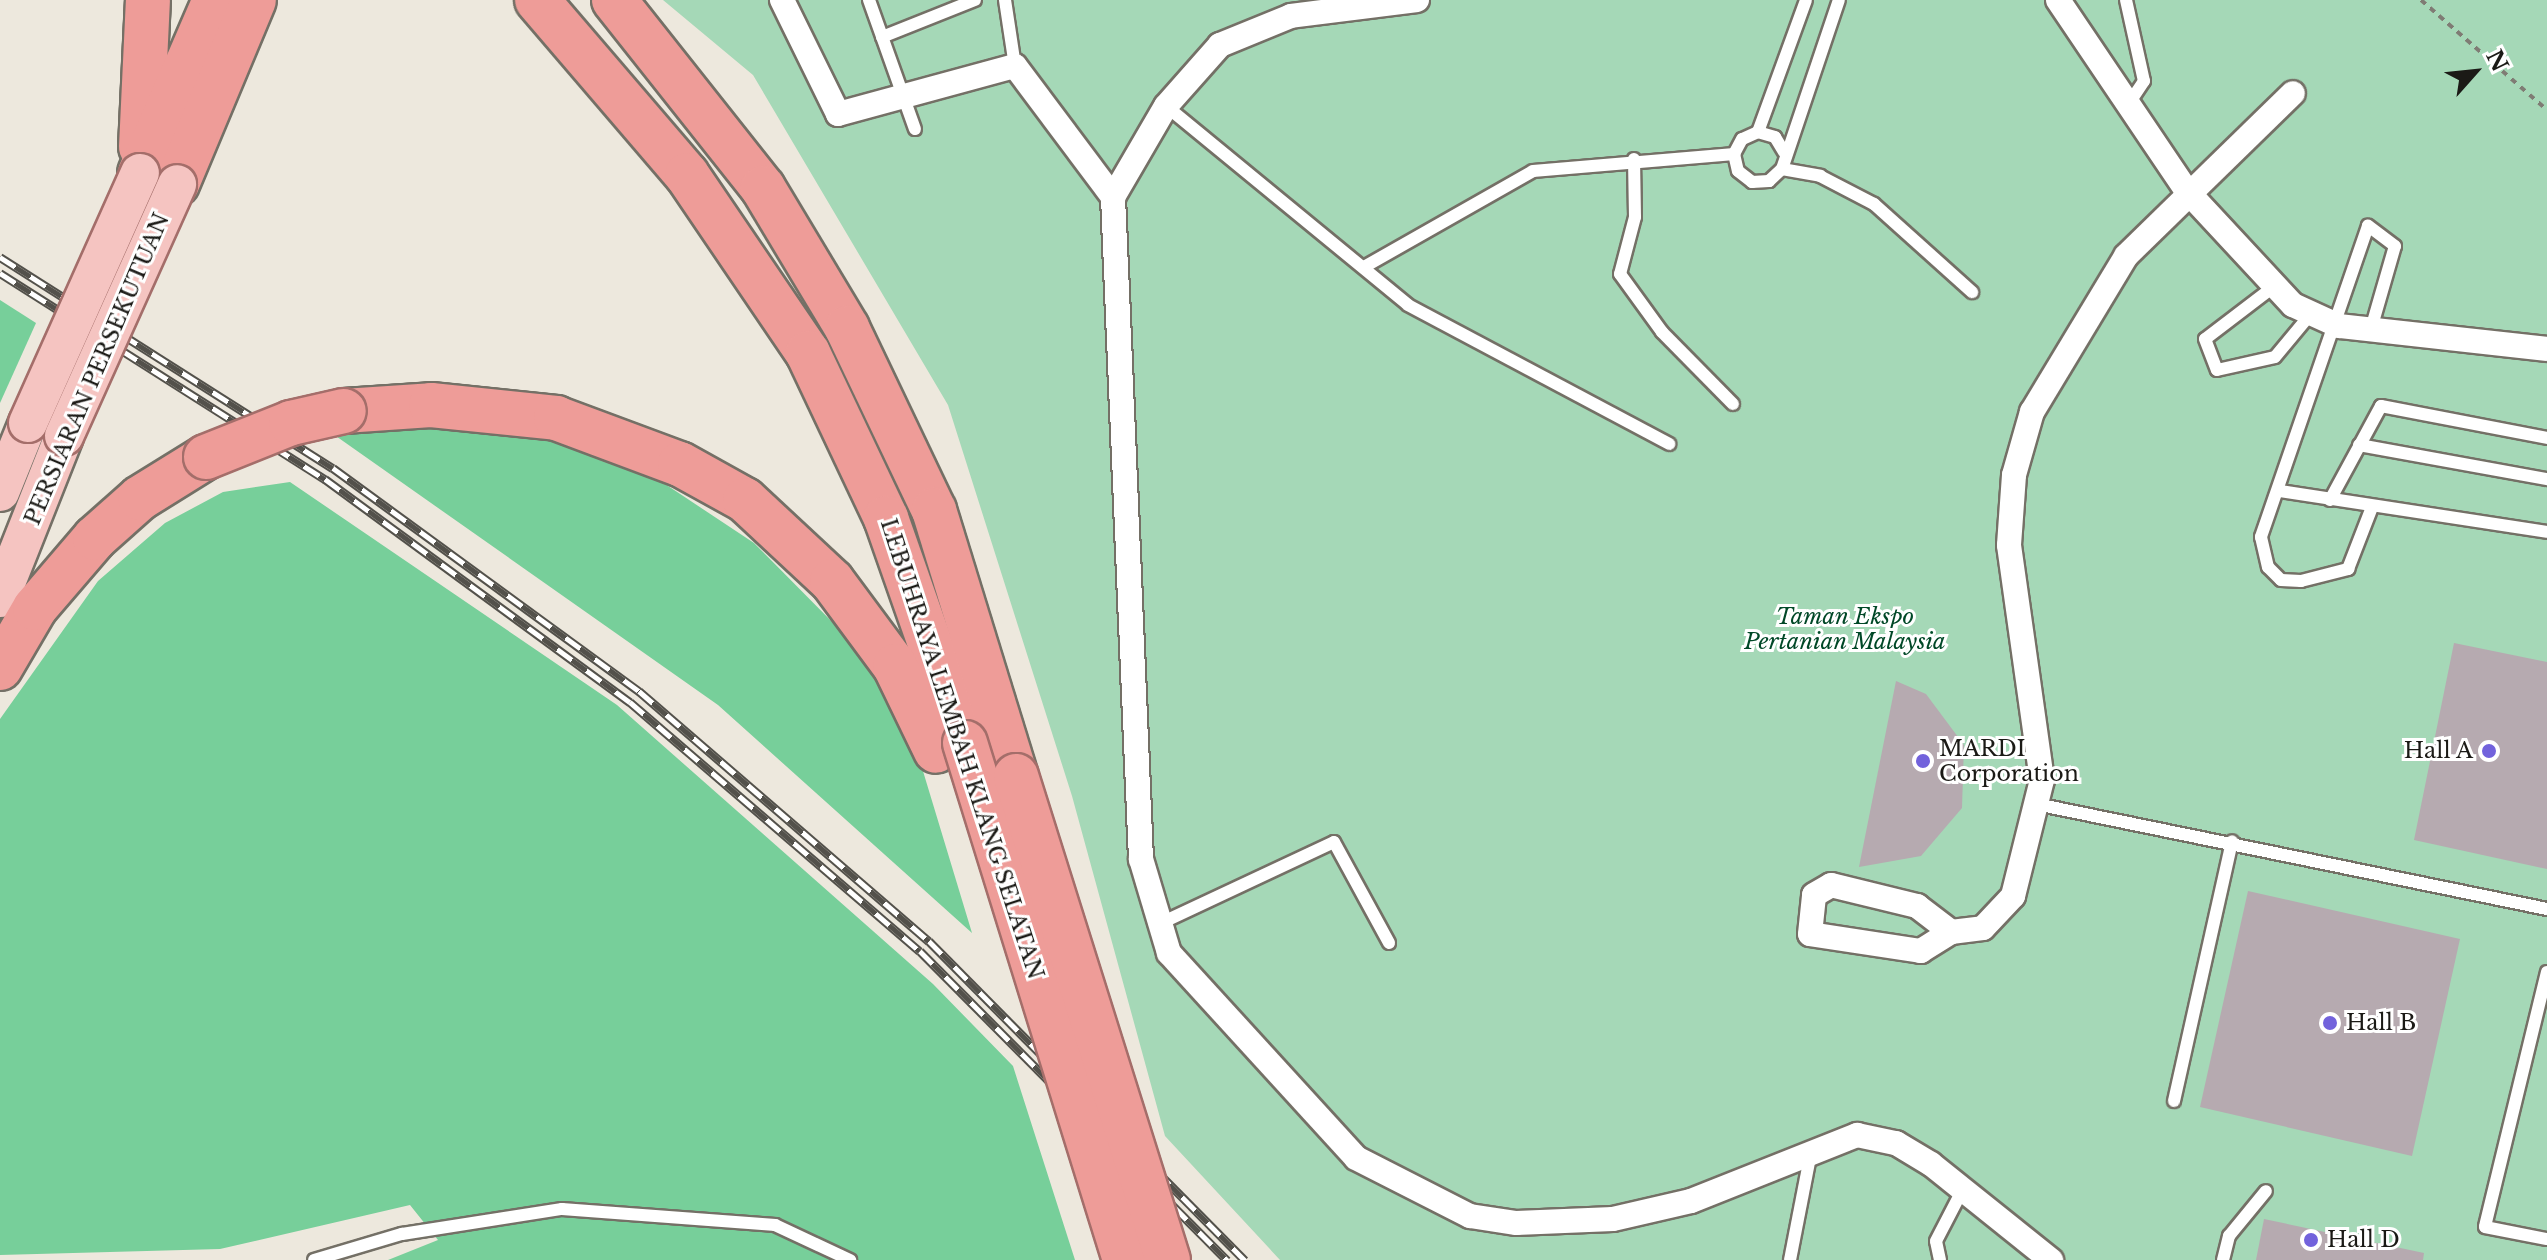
<!DOCTYPE html>
<style>
body{margin:0}
#map{position:relative;width:2547px;height:1260px;overflow:hidden;background:#ede8dd;font-family:"Libre Baskerville",serif}
div>[style]{position:absolute}
[style*='--x']{left:calc(var(--x)*1px);top:calc(var(--y)*1px);width:calc(var(--w)*1px);rotate:calc(var(--a)*1deg)}
.green>*{inset:0;background:#a5d8b7}
.forest>*{inset:0;background:#77cf9a}
.building>*{inset:0;background:#b6aab0}
.path>*{height:4px;margin-top:-2px;transform-origin:0;background:repeating-linear-gradient(90deg,#7f7c74 0 6px,transparent 0 12px)}
.roads{filter:drop-shadow(2px 0 #747066) drop-shadow(-2px 0 #747066) drop-shadow(0 2px #747066) drop-shadow(0 -2px #747066)}
.lane>*{height:12px;margin:-6px;padding:0 6px;transform-origin:6px;border-radius:6px;background:#fff}
.street>*{height:24px;margin:-12px;padding:0 12px;transform-origin:12px;border-radius:12px;background:#fff}
.primary>*{height:38px;margin:-19px;padding:0 19px;transform-origin:19px;border-radius:19px;background:#f5c4c1}
.highway>*{height:44px;margin:-22px;padding:0 22px;transform-origin:22px;border-radius:22px;background:#ee9c98}
.rail>*{height:9px;margin-top:-4.5px;transform-origin:0;background:repeating-linear-gradient(90deg,#fff 0 18px,#53514b 0 36px);box-sizing:border-box;border-block:2px solid #53514b}
.bridges{filter:drop-shadow(2px 0 #a46e6a) drop-shadow(-2px 0 #a46e6a) drop-shadow(0 2px #a46e6a) drop-shadow(0 -2px #a46e6a)}
.primary-bridge>*{height:38px;margin:-19px;padding:0 19px;transform-origin:19px;border-radius:19px;background:#f5c4c1}
.highway-bridge>*{height:44px;margin:-22px;padding:0 22px;transform-origin:22px;border-radius:22px;background:#ee9c98}
.dots>*{width:22px;height:22px;translate:-50% -50%;box-sizing:border-box;border:4px solid #fff;border-radius:50%}
span{translate:-50% -50%;white-space:nowrap;text-align:center;line-height:1.15;-webkit-text-stroke:6px #fff;paint-order:stroke}
.street-label{font-size:22px;color:#1b1a16}
.park-label{font-size:22px;color:#004827;font-style:italic}
.poi-label{font-size:22px;color:#1b1a16}
.left{translate:0 -50%;text-align:left}
.right{translate:-100% -50%;text-align:right}
.north{position:absolute;left:2435px;top:32px;width:80px;height:80px;-webkit-text-stroke:6px #fff;paint-order:stroke;rotate:63deg;font-size:22px;font-weight:700;line-height:32px;text-align:center;color:#1b1a16}
.north::after{content:'';display:block;margin:auto;width:28px;height:36px;background:#1b1a16;clip-path:polygon(50% 0,100% 100%,50% 72%,0 100%)}
</style>
<div id="map">
<div class="green">
<div style="clip-path:polygon(663px 0,2547px 0,2547px 1260px,1280px 1260px,1165px 1136px,1072px 796px,948px 405px,753px 75px)"></div>
</div>
<div class="forest">
<div style="clip-path:polygon(0 300px,36px 323px,0 403px)"></div>
<div style="clip-path:polygon(460px 427px,550px 439px,650px 474px,754px 543px,851px 641px,916px 748px,972px 933px,718px 705px,333px 434px)"></div>
<div style="clip-path:polygon(290px 482px,617px 705px,933px 984px,1013px 1066px,1075px 1260px,388px 1260px,438px 1240px,410px 1205px,220px 1249px,0 1255px,0 719px,98px 581px,165px 523px,223px 492px)"></div>
</div>
<div class="building">
<div style="clip-path:polygon(2454px 643px,2547px 662px,2547px 869px,2414px 840px)"></div>
<div style="clip-path:polygon(1896px 681px,1926px 694px,1964px 745px,1962px 808px,1921px 856px,1859px 867px)"></div>
<div style="clip-path:polygon(2248px 891px,2460px 939px,2412px 1156px,2200px 1107px)"></div>
<div style="clip-path:polygon(2264px 1219px,2424px 1253px,2423px 1260px,2256px 1260px)"></div>
</div>
<div class="path">
<div style="--x:2421;--y:0;--w:167;--a:41.1"></div>
</div>
<div class="roads">
<div class="lane">
<div style="--x:869;--y:0;--w:137;--a:70.4"></div>
<div style="--x:1005;--y:0;--w:67;--a:81.4"></div>
<div style="--x:2126;--y:0;--w:83;--a:77.5"></div>
<div style="--x:2144;--y:81;--w:29;--a:124"></div>
<div style="--x:882;--y:37;--w:100;--a:-21.7"></div>
<div style="--x:1166;--y:106;--w:313;--a:39.4"></div>
<div style="--x:1408;--y:305;--w:296;--a:28"></div>
<div style="--x:1758;--y:132;--w:140;--a:-70"></div>
<div style="--x:1784;--y:152;--w:17;--a:-121"></div>
<div style="--x:1775;--y:137;--w:18;--a:-164"></div>
<div style="--x:1758;--y:132;--w:17;--a:156"></div>
<div style="--x:1742;--y:139;--w:17;--a:118"></div>
<div style="--x:1734;--y:154;--w:17;--a:77"></div>
<div style="--x:1738;--y:171;--w:18;--a:38"></div>
<div style="--x:1752;--y:182;--w:17;--a:-3"></div>
<div style="--x:1769;--y:181;--w:18;--a:-43"></div>
<div style="--x:1782;--y:169;--w:178;--a:-71.4"></div>
<div style="--x:1634;--y:159;--w:58;--a:89"></div>
<div style="--x:1635;--y:217;--w:59;--a:104.7"></div>
<div style="--x:1620;--y:274;--w:72;--a:54.1"></div>
<div style="--x:1662;--y:332;--w:101;--a:45.4"></div>
<div style="--x:1782;--y:169;--w:39;--a:10"></div>
<div style="--x:1820;--y:176;--w:61;--a:27.4"></div>
<div style="--x:1874;--y:204;--w:132;--a:41.9"></div>
<div style="--x:1364;--y:267;--w:194;--a:-29.6"></div>
<div style="--x:1533;--y:171;--w:202;--a:-4.8"></div>
<div style="--x:2272;--y:288;--w:84;--a:142.7"></div>
<div style="--x:2205;--y:339;--w:33;--a:69"></div>
<div style="--x:2217;--y:370;--w:59;--a:-12.6"></div>
<div style="--x:2275;--y:357;--w:53;--a:-50.3"></div>
<div style="--x:2371;--y:329;--w:86;--a:-73.9"></div>
<div style="--x:2395;--y:246;--w:34;--a:-143"></div>
<div style="--x:2368;--y:226;--w:329;--a:109"></div>
<div style="--x:2261;--y:537;--w:31;--a:77"></div>
<div style="--x:2268;--y:567;--w:18;--a:45"></div>
<div style="--x:2281;--y:580;--w:20;--a:3"></div>
<div style="--x:2301;--y:581;--w:49;--a:-14.3"></div>
<div style="--x:2348;--y:569;--w:66;--a:-68.8"></div>
<div style="--x:2359;--y:445;--w:191;--a:10.3"></div>
<div style="--x:2280;--y:491;--w:270;--a:8.7"></div>
<div style="--x:2330;--y:500;--w:107;--a:-61.5"></div>
<div style="--x:2381;--y:406;--w:169;--a:10.9"></div>
<div style="--x:2036;--y:804;--w:522;--a:11.61"></div>
<div style="--x:1159;--y:924;--w:193;--a:-25.1"></div>
<div style="--x:1334;--y:842;--w:115;--a:61.4"></div>
<div style="--x:2547;--y:972;--w:262;--a:103.7"></div>
<div style="--x:2485;--y:1227;--w:63;--a:11"></div>
<div style="--x:2174;--y:1101;--w:266;--a:-77.4"></div>
<div style="--x:314;--y:1260;--w:92;--a:-16.5"></div>
<div style="--x:402;--y:1234;--w:162;--a:-8.9"></div>
<div style="--x:562;--y:1209;--w:214;--a:4.3"></div>
<div style="--x:775;--y:1225;--w:83;--a:25"></div>
<div style="--x:1790;--y:1260;--w:110;--a:-79"></div>
<div style="--x:1940;--y:1260;--w:19;--a:-102"></div>
<div style="--x:1936;--y:1241;--w:59;--a:-62.6"></div>
<div style="--x:2223;--y:1260;--w:25;--a:-76"></div>
<div style="--x:2229;--y:1236;--w:58;--a:-50.6"></div>
</div>
<div class="street">
<div style="--x:782;--y:0;--w:127;--a:63.8"></div>
<div style="--x:838;--y:114;--w:183;--a:-15.2"></div>
<div style="--x:1015;--y:66;--w:164;--a:53.2"></div>
<div style="--x:1417;--y:0;--w:127;--a:172.8"></div>
<div style="--x:1291;--y:16;--w:77;--a:157.8"></div>
<div style="--x:1220;--y:45;--w:81;--a:131.5"></div>
<div style="--x:1166;--y:106;--w:105;--a:120.2"></div>
<div style="--x:1113;--y:197;--w:663;--a:87.58"></div>
<div style="--x:1141;--y:859;--w:98;--a:73.4"></div>
<div style="--x:1169;--y:953;--w:277;--a:47.6"></div>
<div style="--x:1356;--y:1158;--w:128;--a:27"></div>
<div style="--x:1470;--y:1216;--w:47;--a:8.7"></div>
<div style="--x:1516;--y:1223;--w:97;--a:-2.4"></div>
<div style="--x:1613;--y:1219;--w:80;--a:-13"></div>
<div style="--x:1691;--y:1201;--w:179;--a:-21.7"></div>
<div style="--x:1857;--y:1135;--w:40;--a:12"></div>
<div style="--x:1896;--y:1143;--w:41;--a:31"></div>
<div style="--x:1931;--y:1164;--w:154;--a:38.7"></div>
<div style="--x:2058;--y:0;--w:229;--a:56"></div>
<div style="--x:2186;--y:190;--w:157;--a:47.1"></div>
<div style="--x:2293;--y:305;--w:51;--a:24.5"></div>
<div style="--x:2339;--y:326;--w:209;--a:6.3"></div>
<div style="--x:1951;--y:932;--w:36;--a:148"></div>
<div style="--x:1921;--y:951;--w:112;--a:-171.3"></div>
<div style="--x:1810;--y:934;--w:39;--a:-84"></div>
<div style="--x:1814;--y:895;--w:20;--a:-30"></div>
<div style="--x:1831;--y:885;--w:89;--a:13.7"></div>
<div style="--x:1917;--y:906;--w:43;--a:37.4"></div>
<div style="--x:1951;--y:932;--w:32;--a:-7"></div>
<div style="--x:1983;--y:928;--w:44;--a:-46.8"></div>
<div style="--x:2013;--y:896;--w:120;--a:-76"></div>
<div style="--x:2042;--y:780;--w:237;--a:-98"></div>
<div style="--x:2009;--y:545;--w:70;--a:-85.9"></div>
<div style="--x:2014;--y:475;--w:66;--a:-74.1"></div>
<div style="--x:2032;--y:412;--w:182;--a:-58.9"></div>
<div style="--x:2126;--y:256;--w:233;--a:-44.3"></div>
</div>
<div class="primary">
<div style="--x:0;--y:492;--w:74;--a:-67.9"></div>
<div style="--x:0;--y:598;--w:174;--a:-68.4"></div>
</div>
<div class="highway">
<div style="--x:537;--y:0;--w:230;--a:49.4"></div>
<div style="--x:687;--y:175;--w:215;--a:55.8"></div>
<div style="--x:808;--y:353;--w:183;--a:64.7"></div>
<div style="--x:886;--y:518;--w:238;--a:70.7"></div>
<div style="--x:614;--y:0;--w:240;--a:51.6"></div>
<div style="--x:763;--y:188;--w:163;--a:59"></div>
<div style="--x:847;--y:328;--w:202;--a:64.5"></div>
<div style="--x:934;--y:510;--w:278;--a:72.9"></div>
<div style="--x:141;--y:147;--w:147;--a:-87.3"></div>
<div style="--x:140;--y:173;--w:189;--a:-66.6"></div>
<div style="--x:177;--y:184;--w:199;--a:-67.3"></div>
<div style="--x:344;--y:411;--w:87;--a:-3.9"></div>
<div style="--x:431;--y:405;--w:126;--a:5.9"></div>
<div style="--x:556;--y:418;--w:132;--a:20.4"></div>
<div style="--x:680;--y:464;--w:74;--a:29"></div>
<div style="--x:745;--y:500;--w:119;--a:43"></div>
<div style="--x:832;--y:581;--w:106;--a:53.5"></div>
<div style="--x:895;--y:666;--w:94;--a:64.2"></div>
<div style="--x:0;--y:668;--w:69;--a:-59.7"></div>
<div style="--x:35;--y:608;--w:92;--a:-49.4"></div>
<div style="--x:95;--y:538;--w:60;--a:-41.6"></div>
<div style="--x:140;--y:498;--w:78;--a:-31.8"></div>
</div>
</div>
<div class="rail">
<div style="--x:0;--y:257;--w:394;--a:32.4"></div>
<div style="--x:333;--y:468;--w:379;--a:36.1"></div>
<div style="--x:639;--y:691;--w:383;--a:40.8"></div>
<div style="--x:929;--y:941;--w:449;--a:45.3"></div>
<div style="--x:0;--y:273;--w:385;--a:32.4"></div>
<div style="--x:325;--y:479;--w:378;--a:36.2"></div>
<div style="--x:630;--y:702;--w:382;--a:40.7"></div>
<div style="--x:920;--y:951;--w:436;--a:45.2"></div>
</div>
<div class="bridges">
<div class="primary-bridge">
<div style="--x:28;--y:423;--w:274;--a:-65.9"></div>
<div style="--x:64;--y:436;--w:276;--a:-65.8"></div>
</div>
<div class="highway-bridge">
<div style="--x:206;--y:457;--w:92;--a:-21.8"></div>
<div style="--x:291;--y:423;--w:54;--a:-12.8"></div>
<div style="--x:965;--y:743;--w:541;--a:72.8"></div>
<div style="--x:1016;--y:776;--w:507;--a:72.57"></div>
</div>
</div>
<div class="dots">
<div style="left:2489px;top:751px;background:#7262dc"></div>
<div style="left:1923px;top:761px;background:#7262dc"></div>
<div style="left:2330px;top:1023px;background:#7262dc"></div>
<div style="left:2311px;top:1240px;background:#7262dc"></div>
</div>
<div class="street-label">
<span style="left:97px;top:369px;rotate:-67deg">PERSIARAN PERSEKUTUAN</span>
<span style="left:962px;top:749px;rotate:72deg">LEBUHRAYA LEMBAH KLANG SELATAN</span>
</div>
<div class="park-label">
<span style="left:1845px;top:629px">Taman Ekspo<br>Pertanian Malaysia</span>
</div>
<div class="poi-label">
<span class="left" style="left:1939px;top:761px">MARDI<br>Corporation</span>
<span class="right" style="left:2473px;top:751px">Hall A</span>
<span class="left" style="left:2346px;top:1023px">Hall B</span>
<span class="left" style="left:2327px;top:1240px">Hall D</span>
</div>
<div class="north">N</div>
</div>
